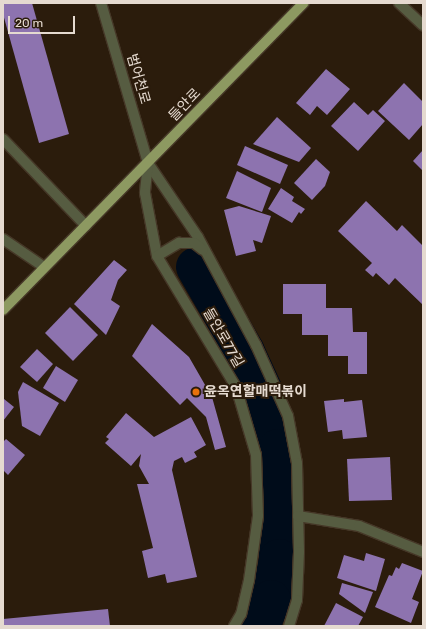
<!DOCTYPE html>
<meta charset="utf-8">
<style>
body{margin:0}
#map{position:relative;width:426px;height:629px;overflow:hidden;background:#2b1c0c;font-family:Rubik,"Noto Sans KR",sans-serif}
div>[style]{position:absolute}
[style*='--x']{left:calc(var(--x)*1px);top:calc(var(--y)*1px);width:calc(var(--w)*1px);rotate:calc(var(--a)*1deg)}
.river>*{height:40px;margin:-20px;padding:0 20px;transform-origin:20px;border-radius:20px;background:#000c1a}
.building>*{inset:0;background:#8d73af}
.roads{filter:drop-shadow(1px 0 #453727) drop-shadow(-1px 0 #453727) drop-shadow(0 1px #453727) drop-shadow(0 -1px #453727)}
.minor>*{height:10px;margin:-5px;padding:0 5px;transform-origin:5px;border-radius:5px;background:#565c41}
.major>*{height:10px;margin:-5px;padding:0 5px;transform-origin:5px;border-radius:5px;background:#8d9961}
.dots>*{width:11px;height:11px;translate:-50% -50%;box-sizing:border-box;border:2px solid #2b1c0c;border-radius:50%}
span{translate:-50% -50%;white-space:nowrap;text-align:center;line-height:1.15;-webkit-text-stroke:4px #2b1c0c;paint-order:stroke}
.street-label{font-size:14px;color:#e5dad0}
.poi-label{font-size:14px;color:#e5dad0;font-weight:700}
.left{translate:0 -50%;text-align:left}
.frame{position:absolute;inset:0;border:4px solid #e5dad0;pointer-events:none}
.scale{position:absolute;left:8px;top:16px;width:67px;height:18px;box-sizing:border-box;border:2px solid #e5dad0;border-top:0;padding-left:5px;font-size:12px;line-height:14px;white-space:nowrap;color:#e5dad0;-webkit-text-stroke:3px #2b1c0c;paint-order:stroke}
</style>
<div id="map">
<div class="river">
<div style="--x:196;--y:267;--w:98;--a:60"></div>
<div style="--x:245;--y:352;--w:53;--a:65.4"></div>
<div style="--x:267;--y:400;--w:50;--a:77.3"></div>
<div style="--x:278;--y:449;--w:110;--a:89.5"></div>
<div style="--x:279;--y:559;--w:42;--a:101"></div>
<div style="--x:271;--y:600;--w:28;--a:113"></div>
</div>
<div class="building">
<div style="clip-path:polygon(3px 3px,32px 3px,69px 134px,39px 143px,3px 14px)"></div>
<div style="clip-path:polygon(326px 69px,350px 89px,327px 115px,317px 106px,310px 115px,296px 103px)"></div>
<div style="clip-path:polygon(404px 83px,423px 102px,423px 124px,409px 140px,378px 111px)"></div>
<div style="clip-path:polygon(354px 102px,368px 115px,373px 110px,385px 121px,358px 151px,331px 126px)"></div>
<div style="clip-path:polygon(277px 117px,311px 148px,299px 162px,253px 144px)"></div>
<div style="clip-path:polygon(245px 146px,288px 165px,280px 184px,237px 165px)"></div>
<div style="clip-path:polygon(423px 150px,423px 171px,413px 161px)"></div>
<div style="clip-path:polygon(316px 159px,330px 172px,325px 186px,312px 200px,294px 183px)"></div>
<div style="clip-path:polygon(237px 171px,271px 188px,262px 212px,226px 198px)"></div>
<div style="clip-path:polygon(281px 188px,294px 197px,292px 201px,305px 209px,301px 214px,299px 212px,292px 223px,268px 209px)"></div>
<div style="clip-path:polygon(366px 201px,397px 231px,402px 225px,423px 246px,423px 305px,395px 278px,389px 285px,376px 273px,373px 277px,365px 270px,372px 263px,338px 231px)"></div>
<div style="clip-path:polygon(239px 206px,271px 216px,262px 243px,253px 240px,256px 251px,236px 256px,224px 210px)"></div>
<div style="clip-path:polygon(114px 260px,127px 270px,118px 280px,111px 300px,120px 306px,106px 335px,74px 304px)"></div>
<div style="clip-path:polygon(283px 284px,326px 284px,326px 308px,352px 308px,353px 332px,367px 332px,367px 374px,348px 374px,348px 356px,328px 356px,328px 335px,302px 335px,302px 314px,283px 314px)"></div>
<div style="clip-path:polygon(70px 307px,98px 335px,73px 361px,45px 333px)"></div>
<div style="clip-path:polygon(152px 324px,189px 357px,212px 397px,226px 447px,215px 450px,206px 417px,187px 398px,180px 405px,132px 356px)"></div>
<div style="clip-path:polygon(37px 349px,53px 364px,37px 382px,20px 367px)"></div>
<div style="clip-path:polygon(56px 366px,78px 380px,65px 402px,43px 388px)"></div>
<div style="clip-path:polygon(23px 382px,59px 403px,40px 436px,22px 426px,18px 392px)"></div>
<div style="clip-path:polygon(4px 399px,14px 407px,3px 421px,3px 400px)"></div>
<div style="clip-path:polygon(344px 399px,344px 402px,362px 400px,367px 437px,343px 439px,342px 430px,328px 432px,324px 401px)"></div>
<div style="clip-path:polygon(126px 413px,154px 437px,191px 417px,206px 445px,194px 452px,197px 457px,185px 463px,182px 457px,174px 461px,172px 470px,197px 577px,167px 583px,165px 574px,148px 578px,142px 551px,153px 548px,137px 484px,149px 484px,139px 466px,141px 454px,131px 466px,105px 443px,109px 439px,106px 437px)"></div>
<div style="clip-path:polygon(6px 439px,25px 455px,8px 475px,3px 470px,3px 442px)"></div>
<div style="clip-path:polygon(390px 457px,392px 500px,349px 501px,347px 459px)"></div>
<div style="clip-path:polygon(366px 553px,385px 559px,376px 591px,337px 578px,344px 555px,364px 561px)"></div>
<div style="clip-path:polygon(402px 563px,423px 571px,412px 599px,419px 602px,411px 623px,375px 607px,389px 575px,392px 576px,396px 567px,399px 569px)"></div>
<div style="clip-path:polygon(342px 583px,373px 592px,365px 613px,339px 594px)"></div>
<div style="clip-path:polygon(336px 603px,363px 617px,358px 626px,324px 626px)"></div>
<div style="clip-path:polygon(108px 609px,110px 626px,3px 626px,3px 619px)"></div>
</div>
<div class="roads">
<div class="minor">
<div style="--x:101;--y:3;--w:167;--a:73.6"></div>
<div style="--x:148;--y:163;--w:89;--a:56"></div>
<div style="--x:198;--y:237;--w:123;--a:61.8"></div>
<div style="--x:256;--y:345;--w:78;--a:65.7"></div>
<div style="--x:288;--y:416;--w:48;--a:79.2"></div>
<div style="--x:297;--y:463;--w:89;--a:88.7"></div>
<div style="--x:299;--y:552;--w:48;--a:92.4"></div>
<div style="--x:297;--y:600;--w:27;--a:107"></div>
<div style="--x:399;--y:3;--w:33;--a:43"></div>
<div style="--x:3;--y:139;--w:120;--a:46.3"></div>
<div style="--x:148;--y:163;--w:30;--a:96"></div>
<div style="--x:145;--y:193;--w:64;--a:79.2"></div>
<div style="--x:157;--y:256;--w:153;--a:58.9"></div>
<div style="--x:236;--y:387;--w:71;--a:73.6"></div>
<div style="--x:256;--y:455;--w:61;--a:88.1"></div>
<div style="--x:258;--y:516;--w:65;--a:98"></div>
<div style="--x:249;--y:580;--w:35;--a:103"></div>
<div style="--x:241;--y:614;--w:14;--a:120"></div>
<div style="--x:3;--y:239;--w:50;--a:34.3"></div>
<div style="--x:157;--y:256;--w:26;--a:-31"></div>
<div style="--x:179;--y:243;--w:15;--a:0"></div>
<div style="--x:194;--y:243;--w:11;--a:38"></div>
<div style="--x:298;--y:516;--w:62;--a:9.3"></div>
<div style="--x:359;--y:526;--w:69;--a:22.1"></div>
</div>
<div class="major">
<div style="--x:3;--y:310;--w:430;--a:-45.6"></div>
</div>
</div>
<div class="dots">
<div style="left:196px;top:392px;background:#e8710a"></div>
</div>
<div class="street-label">
<span style="left:138px;top:79px;rotate:74deg">범어천로</span>
<span style="left:185px;top:105px;rotate:-46deg">들안로</span>
<span style="left:223px;top:338px;rotate:60deg">들안로77길</span>
</div>
<div class="poi-label">
<span class="left" style="left:204px;top:392px">윤옥연할매떡볶이</span>
</div>
<div class="frame"></div>
<div class="scale">20 m</div>
</div>
